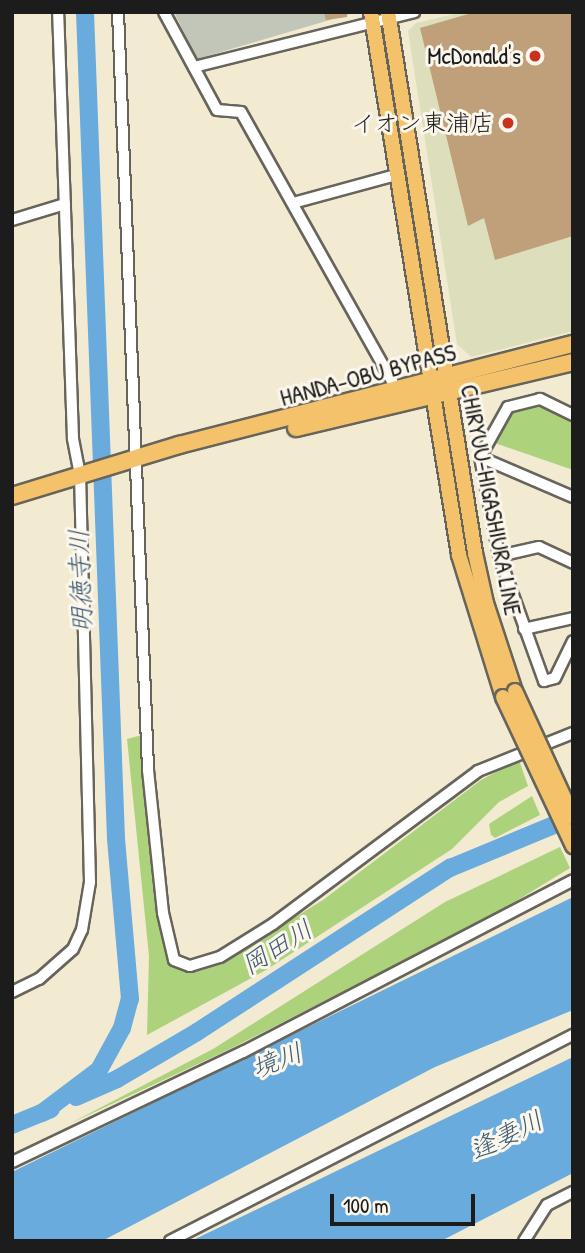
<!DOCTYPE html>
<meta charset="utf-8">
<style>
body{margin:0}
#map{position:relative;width:585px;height:1253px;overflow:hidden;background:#f3ead2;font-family:"Patrick Hand","Klee One",sans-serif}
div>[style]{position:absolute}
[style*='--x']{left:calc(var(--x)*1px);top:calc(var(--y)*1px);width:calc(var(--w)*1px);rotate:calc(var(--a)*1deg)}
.built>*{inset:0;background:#dcdebc}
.industrial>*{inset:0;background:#c2c6b9}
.green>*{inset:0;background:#add27c}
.water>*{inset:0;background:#6aabdd}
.river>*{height:18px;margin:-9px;padding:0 9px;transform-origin:9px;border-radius:9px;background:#6aabdd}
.building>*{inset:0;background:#c0a07a}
.roads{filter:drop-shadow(2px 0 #67645c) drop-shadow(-2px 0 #67645c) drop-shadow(0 2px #67645c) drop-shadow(0 -2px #67645c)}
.minor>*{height:10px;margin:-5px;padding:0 5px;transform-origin:5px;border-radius:5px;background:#fff}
.major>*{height:14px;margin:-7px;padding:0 7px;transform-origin:7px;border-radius:7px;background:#f4c26a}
.highway>*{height:16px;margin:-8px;padding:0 8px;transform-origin:8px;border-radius:8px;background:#f4c26a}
.bridges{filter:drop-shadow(2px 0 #67645c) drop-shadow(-2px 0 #67645c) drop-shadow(0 2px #67645c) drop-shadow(0 -2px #67645c)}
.major-bridge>*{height:14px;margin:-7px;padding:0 7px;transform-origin:7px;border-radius:7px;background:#f4c26a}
.dots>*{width:19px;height:19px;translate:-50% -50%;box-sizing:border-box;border:4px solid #fbf7ec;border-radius:50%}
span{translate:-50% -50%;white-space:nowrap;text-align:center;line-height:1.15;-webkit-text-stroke:6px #fbf7ec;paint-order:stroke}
.poi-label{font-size:24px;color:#1c1c1c}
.right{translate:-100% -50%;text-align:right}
.street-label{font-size:24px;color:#1c1c1c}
.water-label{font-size:26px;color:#3f5c73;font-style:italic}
.frame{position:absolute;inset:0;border:14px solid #1c1c1c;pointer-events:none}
.scale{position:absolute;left:330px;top:1194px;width:145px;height:32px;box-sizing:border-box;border:4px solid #1c1c1c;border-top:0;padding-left:9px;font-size:21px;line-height:24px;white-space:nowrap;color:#1c1c1c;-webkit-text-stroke:5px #fbf7ec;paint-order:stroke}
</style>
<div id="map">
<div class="built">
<div style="clip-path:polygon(463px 12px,573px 12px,573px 331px,471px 357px,457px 344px,408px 31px,416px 23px)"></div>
</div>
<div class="industrial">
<div style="clip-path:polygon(174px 12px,357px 12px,197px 59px)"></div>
</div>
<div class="green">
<div style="clip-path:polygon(540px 399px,573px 412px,573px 470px,492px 442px,508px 407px)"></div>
<div style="clip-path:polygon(142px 735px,174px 960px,204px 963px,253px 943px,323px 900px,481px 780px,519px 760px,528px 786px,499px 802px,452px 849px,266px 970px,147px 1035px,149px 956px,127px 739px)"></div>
<div style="clip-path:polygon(532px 796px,540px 815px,495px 838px,491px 835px,489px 824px)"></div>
<div style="clip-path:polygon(560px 847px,570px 868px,490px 917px,230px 1049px,69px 1124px,213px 1049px,445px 902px)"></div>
</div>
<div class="water">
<div style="clip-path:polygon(573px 897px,573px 1010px,435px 1067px,102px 1241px,12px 1241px,12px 1172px)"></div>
<div style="clip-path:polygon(573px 1057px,573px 1173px,441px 1241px,191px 1241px)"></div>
</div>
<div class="river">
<div style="--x:76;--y:1097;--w:45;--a:-23.7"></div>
<div style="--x:117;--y:1079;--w:93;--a:-30.4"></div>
<div style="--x:197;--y:1032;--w:302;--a:-33"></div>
<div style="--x:450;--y:868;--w:133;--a:-22.5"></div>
<div style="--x:42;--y:1113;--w:71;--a:-37"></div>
<div style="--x:99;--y:1070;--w:48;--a:-61.3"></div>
<div style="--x:122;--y:1028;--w:30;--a:-75"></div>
<div style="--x:130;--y:999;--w:162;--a:-95"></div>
<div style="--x:116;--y:838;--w:827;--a:-92.15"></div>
<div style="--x:12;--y:1125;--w:42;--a:-22.3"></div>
</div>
<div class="building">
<div style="clip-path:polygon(324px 12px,347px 12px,347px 17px,326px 20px)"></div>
<div style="clip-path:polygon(475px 12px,573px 12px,573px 236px,495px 260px,484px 218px,468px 226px,420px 28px)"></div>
</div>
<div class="roads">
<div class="minor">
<div style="--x:118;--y:12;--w:759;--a:87.73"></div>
<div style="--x:148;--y:770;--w:144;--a:84"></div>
<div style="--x:163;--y:913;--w:48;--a:76.8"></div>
<div style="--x:174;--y:960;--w:17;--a:21"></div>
<div style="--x:190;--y:966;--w:31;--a:-17"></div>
<div style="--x:220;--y:957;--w:62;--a:-31.9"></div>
<div style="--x:273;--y:924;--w:256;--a:-36.7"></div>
<div style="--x:478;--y:771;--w:102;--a:-21.8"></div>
<div style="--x:164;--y:12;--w:111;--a:61.6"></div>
<div style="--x:217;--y:110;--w:24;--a:5"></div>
<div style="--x:241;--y:112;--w:321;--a:60.7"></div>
<div style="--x:194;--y:67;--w:227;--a:-14"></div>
<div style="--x:293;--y:203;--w:107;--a:-15.2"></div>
<div style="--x:12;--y:220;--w:55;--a:-16.8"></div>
<div style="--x:573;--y:415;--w:37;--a:-154"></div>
<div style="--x:540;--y:399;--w:33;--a:166"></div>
<div style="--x:508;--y:407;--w:57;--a:119.2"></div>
<div style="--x:480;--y:457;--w:101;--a:79.1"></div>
<div style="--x:499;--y:556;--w:133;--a:70.2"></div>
<div style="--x:544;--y:681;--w:11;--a:-15"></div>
<div style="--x:555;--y:678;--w:41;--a:-64.1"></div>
<div style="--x:480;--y:457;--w:101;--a:23.3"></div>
<div style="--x:499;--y:556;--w:41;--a:-12.7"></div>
<div style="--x:539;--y:547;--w:38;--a:25"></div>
<div style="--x:524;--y:629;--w:50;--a:-12.7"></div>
<div style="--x:12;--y:992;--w:30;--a:-26"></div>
<div style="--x:39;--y:979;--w:45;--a:-41.4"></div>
<div style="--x:73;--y:949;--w:21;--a:-65"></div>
<div style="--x:82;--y:930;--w:49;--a:-80.5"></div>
<div style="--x:90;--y:882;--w:407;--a:-91.4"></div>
<div style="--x:80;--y:475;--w:38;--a:-101"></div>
<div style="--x:73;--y:438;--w:426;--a:-92"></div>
<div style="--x:12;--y:1162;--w:256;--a:-25.5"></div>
<div style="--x:243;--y:1052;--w:372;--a:-27.5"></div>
<div style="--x:170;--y:1241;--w:453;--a:-27.1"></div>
<div style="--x:524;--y:1241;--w:43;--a:-57.4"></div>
<div style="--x:547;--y:1205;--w:29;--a:-27"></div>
</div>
<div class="major">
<div style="--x:371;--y:12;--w:550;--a:80.79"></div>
<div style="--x:459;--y:555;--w:149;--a:72.8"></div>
<div style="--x:388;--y:12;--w:548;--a:80.86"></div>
<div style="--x:475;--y:553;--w:51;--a:77.6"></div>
<div style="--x:486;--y:603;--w:93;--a:71.8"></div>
</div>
<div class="highway">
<div style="--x:296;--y:428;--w:285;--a:-13.4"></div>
<div style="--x:12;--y:496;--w:175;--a:-17"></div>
<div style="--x:179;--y:445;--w:407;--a:-14.4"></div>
</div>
</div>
<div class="bridges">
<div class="major-bridge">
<div style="--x:515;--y:691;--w:139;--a:65.3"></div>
<div style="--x:503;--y:697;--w:165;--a:64.8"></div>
</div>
</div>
<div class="dots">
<div style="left:535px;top:56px;background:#c8321e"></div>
<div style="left:508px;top:123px;background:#c8321e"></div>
</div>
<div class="poi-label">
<span class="right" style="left:521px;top:56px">McDonald's</span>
<span class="right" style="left:494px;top:123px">イオン東浦店</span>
</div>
<div class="street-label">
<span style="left:368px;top:375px;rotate:-15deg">HANDA-OBU BYPASS</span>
<span style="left:491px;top:500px;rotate:79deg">CHIRYUU-HIGASHIURA LINE</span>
</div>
<div class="water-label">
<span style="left:80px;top:581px;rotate:-92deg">明徳寺川</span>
<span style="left:277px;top:947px;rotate:-32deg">岡田川</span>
<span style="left:277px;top:1060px;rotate:-21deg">境川</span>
<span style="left:506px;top:1135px;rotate:-26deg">逢妻川</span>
</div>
<div class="frame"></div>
<div class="scale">100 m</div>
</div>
